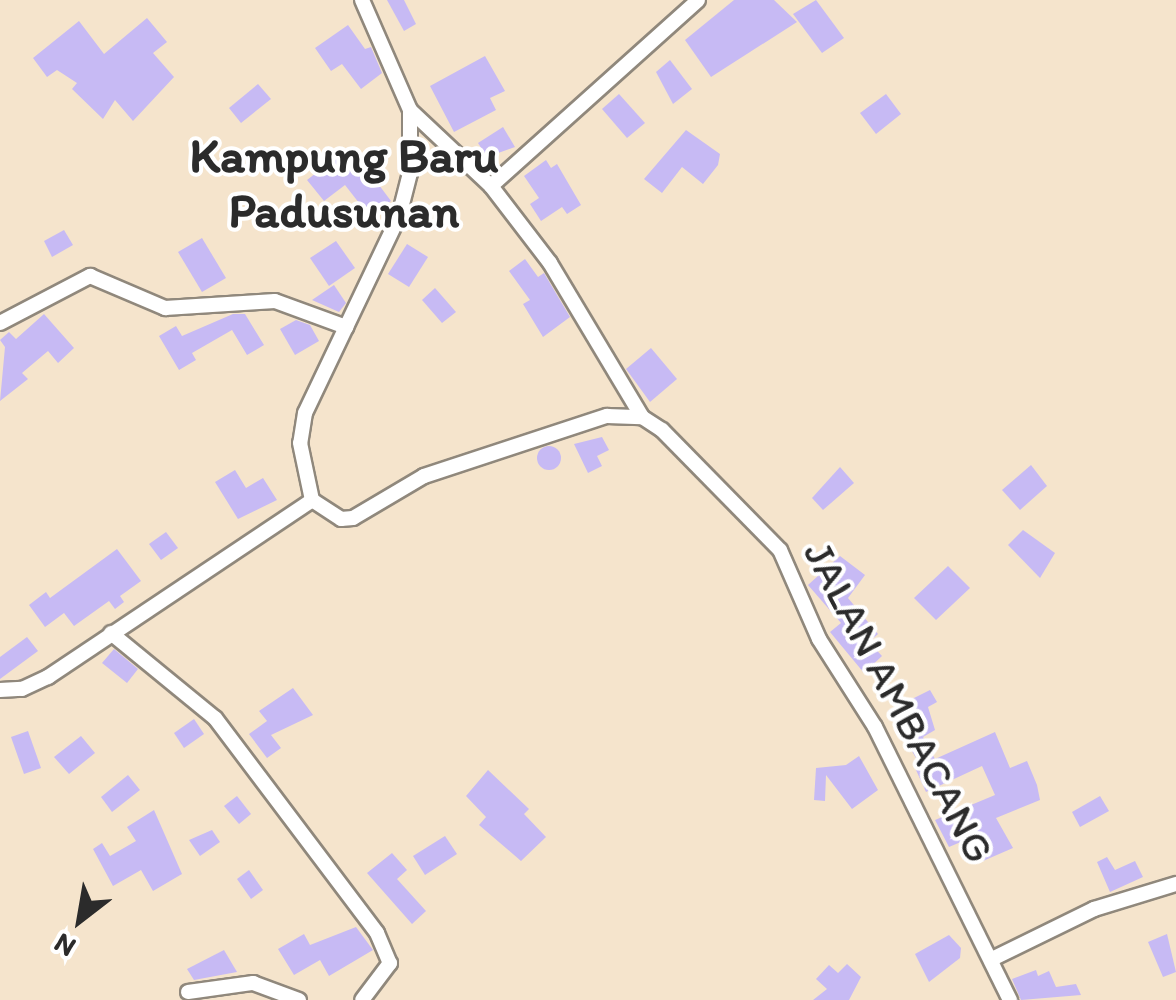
<!DOCTYPE html>
<style>
body{margin:0}
#map{position:relative;width:1176px;height:1000px;overflow:hidden;background:#f5e4cc;font-family:Itim,sans-serif}
div>[style]{position:absolute}
[style*='--x']{left:calc(var(--x)*1px);top:calc(var(--y)*1px);width:calc(var(--w)*1px);rotate:calc(var(--a)*1deg)}
.building>*{inset:0;background:#c7baf4}
.round{border-radius:50%}
.roads{filter:drop-shadow(2px 0 #90887c) drop-shadow(-2px 0 #90887c) drop-shadow(0 2px #90887c) drop-shadow(0 -2px #90887c)}
.minor>*{height:14px;margin:-7px;padding:0 7px;transform-origin:7px;border-radius:7px;background:#fff}
span{translate:-50% -50%;white-space:nowrap;text-align:center;line-height:1.15;-webkit-text-stroke:8px #fff;paint-order:stroke}
.street-label{font-size:42px;color:#2b2b2b}
.quarter-label{font-size:48px;color:#2b2b2b;font-weight:700}
.north{position:absolute;left:30px;top:870px;width:100px;height:100px;-webkit-text-stroke:8px #fff;paint-order:stroke;rotate:211deg;font-size:28px;font-weight:700;line-height:40px;text-align:center;color:#2b2b2b}
.north::after{content:'';display:block;margin:auto;width:35px;height:45px;background:#2b2b2b;clip-path:polygon(50% 0,100% 100%,50% 72%,0 100%)}
</style>
<div id="map">
<div class="building">
<div style="clip-path:polygon(387px 0,404px 0,416px 24px,404px 31px)"></div>
<div style="clip-path:polygon(734px 0,774px 0,797px 22px,711px 77px,685px 40px)"></div>
<div style="clip-path:polygon(816px 0,844px 38px,822px 53px,793px 14px)"></div>
<div style="clip-path:polygon(147px 18px,167px 42px,153px 53px,174px 77px,133px 121px,115px 100px,103px 119px,72px 89px,77px 83px,57px 70px,47px 77px,33px 58px,79px 21px,104px 54px)"></div>
<div style="clip-path:polygon(348px 25px,365px 49px,371px 47px,382px 73px,361px 89px,342px 64px,331px 71px,315px 48px)"></div>
<div style="clip-path:polygon(485px 56px,505px 91px,490px 98px,496px 110px,454px 132px,430px 86px)"></div>
<div style="clip-path:polygon(670px 60px,692px 89px,673px 104px,656px 72px)"></div>
<div style="clip-path:polygon(258px 84px,271px 99px,241px 123px,229px 108px)"></div>
<div style="clip-path:polygon(619px 94px,645px 123px,627px 138px,602px 109px)"></div>
<div style="clip-path:polygon(886px 94px,901px 114px,876px 134px,860px 113px)"></div>
<div style="clip-path:polygon(503px 127px,515px 147px,487px 157px,478px 143px)"></div>
<div style="clip-path:polygon(686px 130px,720px 154px,718px 165px,703px 184px,682px 167px,662px 193px,644px 179px)"></div>
<div style="clip-path:polygon(342px 153px,359px 175px,367px 169px,391px 201px,370px 217px,345px 185px,324px 201px,307px 180px)"></div>
<div style="clip-path:polygon(546px 160px,551px 168px,557px 164px,581px 205px,567px 214px,562px 207px,541px 221px,530px 204px,539px 198px,524px 176px)"></div>
<div style="clip-path:polygon(64px 230px,73px 245px,52px 257px,44px 241px)"></div>
<div style="clip-path:polygon(202px 238px,226px 278px,202px 292px,178px 252px)"></div>
<div style="clip-path:polygon(336px 241px,355px 268px,329px 286px,310px 258px)"></div>
<div style="clip-path:polygon(407px 244px,428px 257px,409px 287px,388px 274px)"></div>
<div style="clip-path:polygon(525px 259px,538px 277px,544px 273px,570px 317px,543px 337px,523px 304px,530px 300px,509px 271px)"></div>
<div style="clip-path:polygon(334px 285px,346px 303px,339px 312px,312px 300px)"></div>
<div style="clip-path:polygon(435px 288px,456px 312px,442px 323px,422px 300px)"></div>
<div style="clip-path:polygon(44px 314px,74px 348px,58px 363px,48px 351px,22px 373px,28px 379px,0 401px,5px 347px,0 340px,9px 332px,16px 339px)"></div>
<div style="clip-path:polygon(233px 314px,245px 314px,264px 345px,247px 355px,232px 330px,192px 353px,196px 360px,179px 370px,159px 336px,176px 326px,182px 336px)"></div>
<div style="clip-path:polygon(296px 320px,310px 325px,319px 341px,295px 355px,280px 329px)"></div>
<div style="clip-path:polygon(651px 348px,677px 379px,650px 402px,626px 369px)"></div>
<div style="clip-path:polygon(602px 437px,609px 450px,597px 456px,602px 466px,588px 473px,574px 444px)"></div>
<div class="round" style="left:537px;top:446px;width:24px;height:24px"></div>
<div style="clip-path:polygon(1031px 465px,1047px 486px,1020px 510px,1002px 490px)"></div>
<div style="clip-path:polygon(840px 467px,854px 483px,823px 510px,812px 498px)"></div>
<div style="clip-path:polygon(235px 470px,246px 488px,263px 478px,277px 500px,238px 519px,215px 482px)"></div>
<div style="clip-path:polygon(1023px 530px,1055px 553px,1040px 578px,1008px 545px)"></div>
<div style="clip-path:polygon(166px 532px,178px 548px,161px 560px,149px 544px)"></div>
<div style="clip-path:polygon(117px 549px,141px 581px,120px 596px,124px 602px,115px 609px,109px 601px,74px 626px,64px 613px,45px 627px,29px 605px,46px 592px,50px 598px)"></div>
<div style="clip-path:polygon(840px 556px,865px 575px,848px 598px,878px 634px,869px 642px,882px 656px,864px 673px,830px 632px,841px 623px,808px 585px)"></div>
<div style="clip-path:polygon(948px 566px,970px 588px,936px 620px,914px 598px)"></div>
<div style="clip-path:polygon(27px 637px,38px 651px,0 679px,0 657px)"></div>
<div style="clip-path:polygon(114px 649px,138px 669px,127px 683px,102px 663px)"></div>
<div style="clip-path:polygon(293px 688px,313px 715px,271px 735px,281px 748px,267px 758px,249px 734px,267px 721px,259px 711px)"></div>
<div style="clip-path:polygon(930px 690px,937px 702px,928px 707px,935px 730px,923px 737px,935px 759px,995px 732px,1010px 768px,1027px 761px,1037px 785px,1040px 800px,996px 818px,1013px 848px,983px 861px,970px 856px,963px 841px,949px 847px,935px 820px,995px 795px,982px 766px,926px 792px,916px 770px,922px 768px,888px 711px)"></div>
<div style="clip-path:polygon(194px 719px,204px 734px,184px 748px,174px 733px)"></div>
<div style="clip-path:polygon(28px 731px,41px 768px,24px 774px,11px 737px)"></div>
<div style="clip-path:polygon(81px 736px,95px 753px,69px 774px,54px 757px)"></div>
<div style="clip-path:polygon(859px 756px,878px 790px,852px 809px,826px 775px,825px 801px,814px 800px,816px 768px,846px 765px)"></div>
<div style="clip-path:polygon(488px 770px,529px 809px,524px 814px,546px 837px,521px 861px,479px 825px,486px 817px,466px 796px)"></div>
<div style="clip-path:polygon(128px 775px,140px 790px,112px 812px,101px 797px)"></div>
<div style="clip-path:polygon(237px 796px,251px 814px,239px 824px,224px 806px)"></div>
<div style="clip-path:polygon(1100px 796px,1109px 811px,1080px 827px,1072px 812px)"></div>
<div style="clip-path:polygon(154px 810px,182px 874px,153px 891px,141px 870px,113px 886px,93px 849px,102px 843px,110px 856px,136px 841px,127px 827px)"></div>
<div style="clip-path:polygon(212px 830px,220px 842px,200px 856px,189px 840px)"></div>
<div style="clip-path:polygon(445px 836px,457px 854px,425px 875px,413px 856px)"></div>
<div style="clip-path:polygon(392px 853px,407px 870px,397px 879px,426px 911px,412px 924px,367px 873px)"></div>
<div style="clip-path:polygon(1107px 857px,1115px 870px,1135px 861px,1143px 877px,1110px 892px,1097px 862px)"></div>
<div style="clip-path:polygon(249px 870px,263px 890px,251px 899px,237px 879px)"></div>
<div style="clip-path:polygon(356px 927px,373px 950px,329px 976px,320px 960px,294px 975px,278px 949px,304px 934px,310px 945px)"></div>
<div style="clip-path:polygon(1167px 934px,1176px 972px,1163px 977px,1148px 942px)"></div>
<div style="clip-path:polygon(949px 935px,961px 948px,960px 958px,929px 982px,915px 954px)"></div>
<div style="clip-path:polygon(224px 950px,237px 972px,194px 980px,187px 969px)"></div>
<div style="clip-path:polygon(847px 964px,861px 977px,849px 1000px,813px 1000px,827px 989px,816px 979px,829px 965px,838px 973px)"></div>
<div style="clip-path:polygon(1036px 970px,1038px 976px,1049px 971px,1056px 987px,1076px 984px,1081px 995px,1021px 1000px,1012px 979px)"></div>
</div>
<div class="roads">
<div class="minor">
<div style="--x:362;--y:0;--w:120;--a:66.4"></div>
<div style="--x:410;--y:110;--w:63;--a:90"></div>
<div style="--x:410;--y:173;--w:44;--a:104.3"></div>
<div style="--x:399;--y:216;--w:218;--a:115.5"></div>
<div style="--x:305;--y:413;--w:30;--a:99"></div>
<div style="--x:300;--y:443;--w:58;--a:78.1"></div>
<div style="--x:312;--y:500;--w:35;--a:33"></div>
<div style="--x:341;--y:519;--w:12;--a:-5"></div>
<div style="--x:353;--y:518;--w:82;--a:-30.6"></div>
<div style="--x:424;--y:476;--w:193;--a:-18.2"></div>
<div style="--x:607;--y:416;--w:35;--a:2"></div>
<div style="--x:642;--y:417;--w:24;--a:33"></div>
<div style="--x:662;--y:430;--w:168;--a:45.5"></div>
<div style="--x:780;--y:550;--w:97;--a:66.3"></div>
<div style="--x:819;--y:639;--w:104;--a:57.5"></div>
<div style="--x:875;--y:727;--w:305;--a:63.7"></div>
<div style="--x:410;--y:110;--w:111;--a:43.2"></div>
<div style="--x:491;--y:186;--w:278;--a:-41.9"></div>
<div style="--x:491;--y:186;--w:97;--a:52.5"></div>
<div style="--x:550;--y:263;--w:179;--a:59.1"></div>
<div style="--x:0;--y:323;--w:102;--a:-27.6"></div>
<div style="--x:90;--y:276;--w:82;--a:23.1"></div>
<div style="--x:165;--y:308;--w:110;--a:-3.6"></div>
<div style="--x:275;--y:301;--w:76;--a:20.1"></div>
<div style="--x:111;--y:633;--w:134;--a:39.3"></div>
<div style="--x:215;--y:718;--w:269;--a:53"></div>
<div style="--x:377;--y:933;--w:33;--a:67"></div>
<div style="--x:390;--y:963;--w:46;--a:127.1"></div>
<div style="--x:0;--y:690;--w:22;--a:-3"></div>
<div style="--x:22;--y:689;--w:29;--a:-25"></div>
<div style="--x:48;--y:677;--w:318;--a:-33.8"></div>
<div style="--x:992;--y:959;--w:114;--a:-26.1"></div>
<div style="--x:1094;--y:909;--w:86;--a:-17"></div>
<div style="--x:188;--y:992;--w:66;--a:-7.9"></div>
<div style="--x:253;--y:983;--w:49;--a:20.3"></div>
</div>
</div>
<div class="street-label">
<span style="left:899px;top:702px;rotate:62deg">JALAN AMBACANG</span>
</div>
<div class="quarter-label">
<span style="left:344px;top:183px">Kampung Baru<br>Padusunan</span>
</div>
<div class="north">N</div>
</div>
